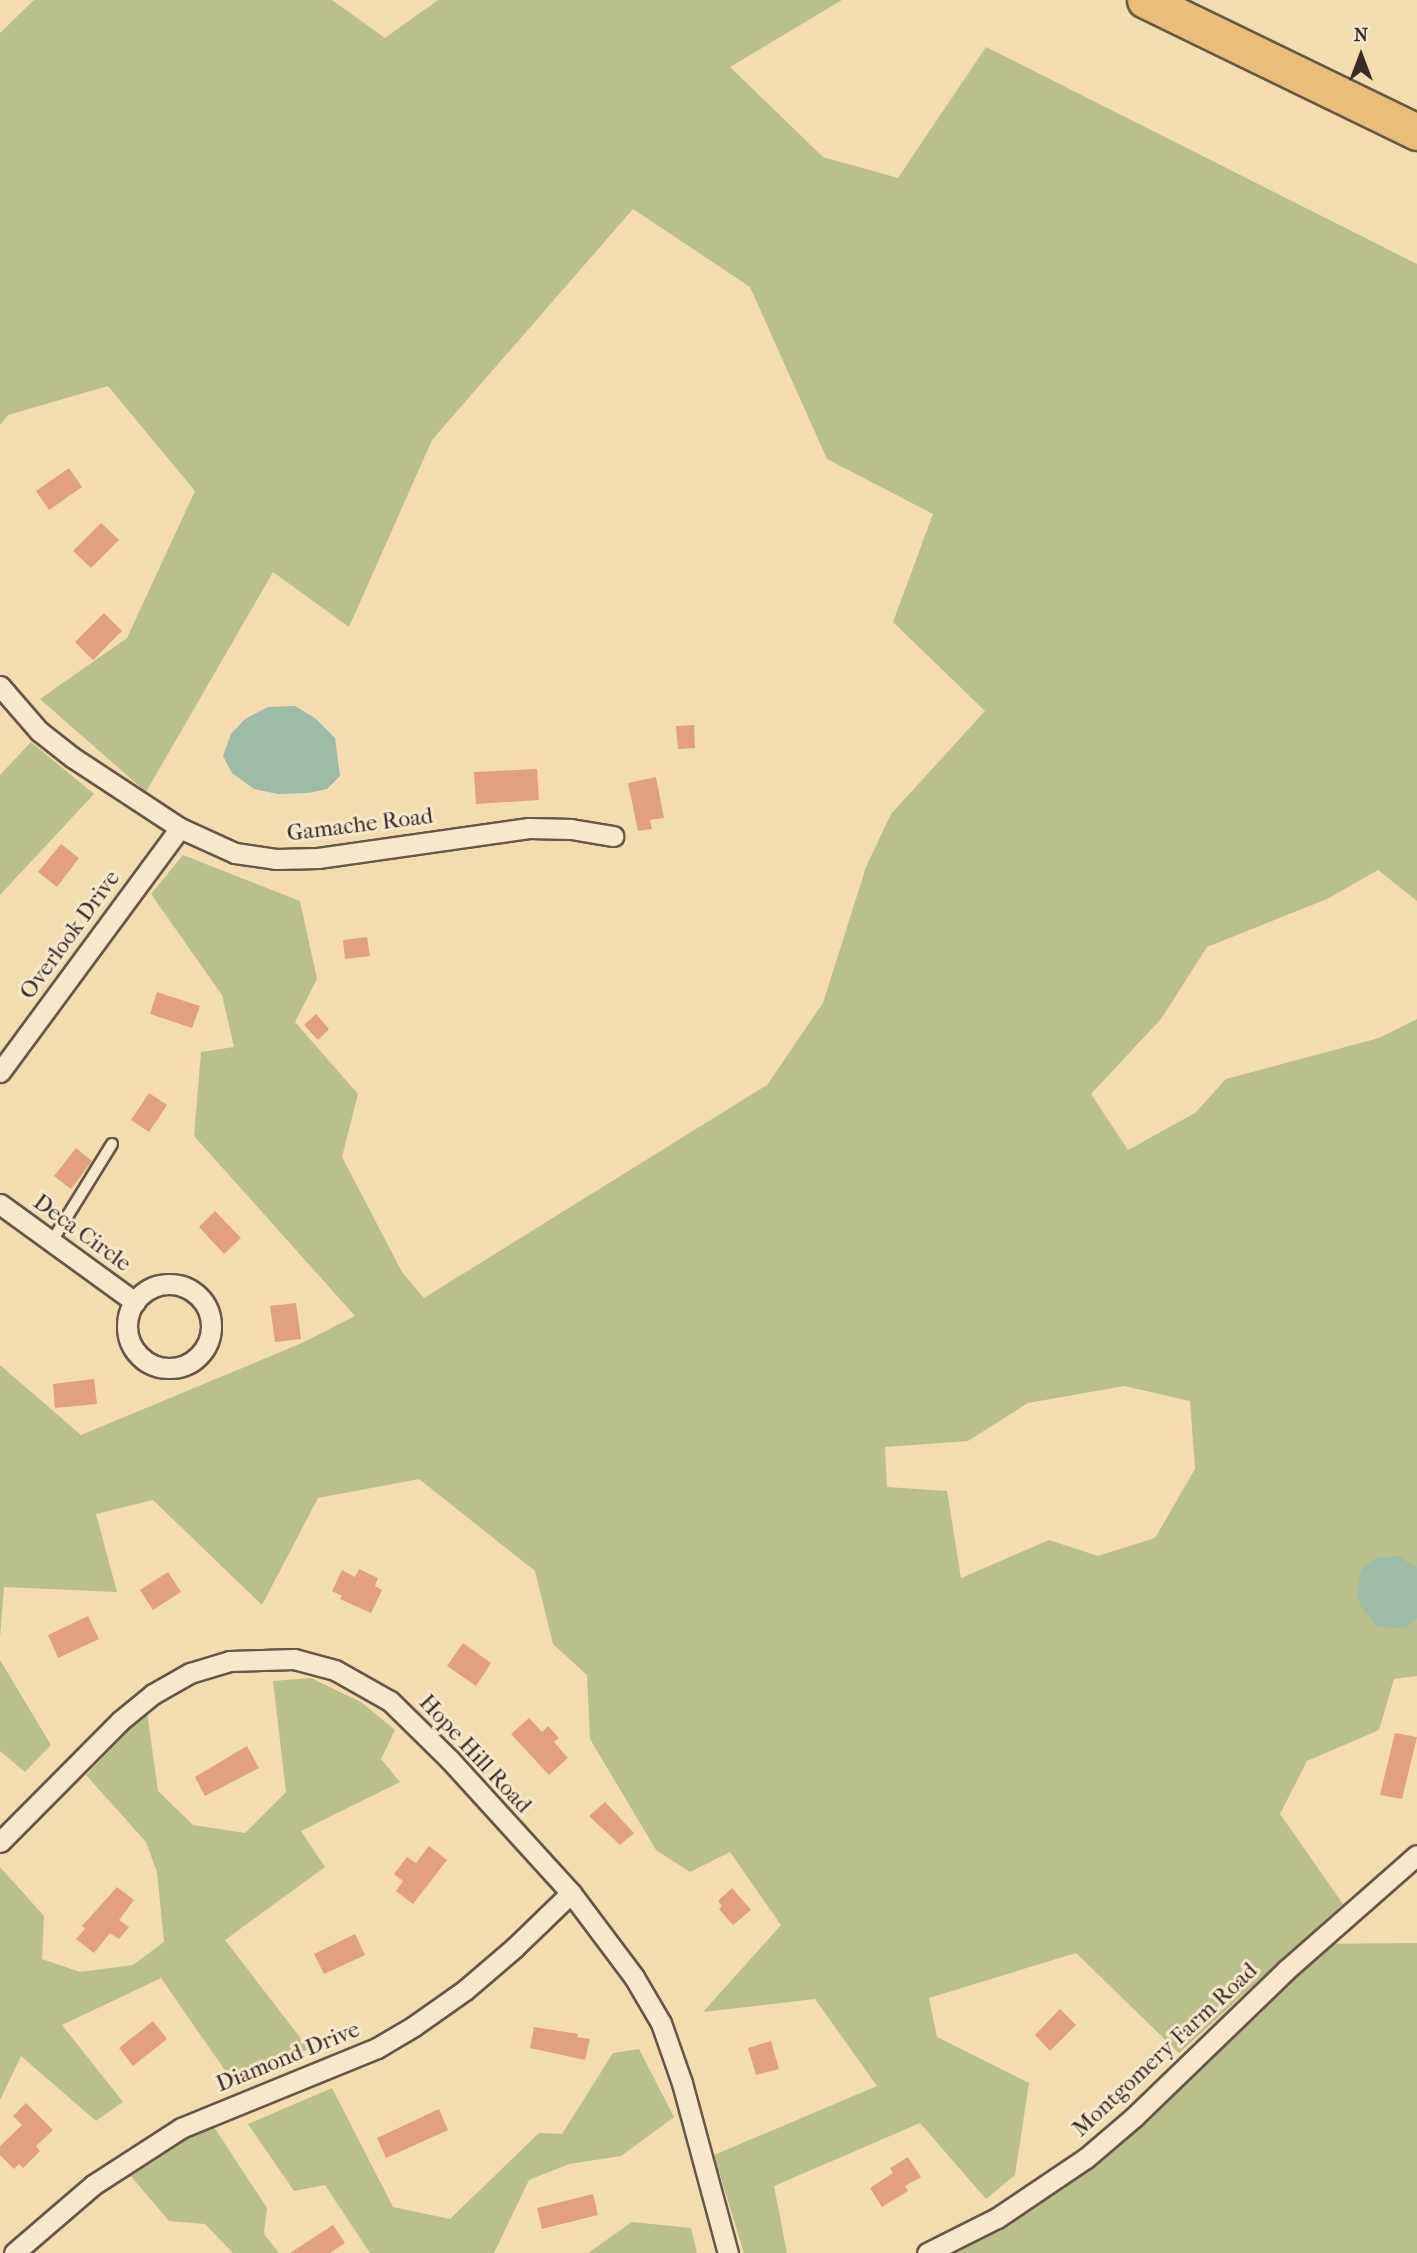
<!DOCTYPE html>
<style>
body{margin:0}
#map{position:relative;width:1417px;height:2253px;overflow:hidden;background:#f2dcb0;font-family:"IM FELL French Canon",serif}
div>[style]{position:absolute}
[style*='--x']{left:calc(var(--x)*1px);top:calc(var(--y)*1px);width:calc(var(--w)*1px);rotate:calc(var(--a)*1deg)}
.green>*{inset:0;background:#bac08b}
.water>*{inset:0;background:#9cbca7}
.building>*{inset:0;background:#e1a180}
.roads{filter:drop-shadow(2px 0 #675748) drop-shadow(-2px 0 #675748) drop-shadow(0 2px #675748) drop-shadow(0 -2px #675748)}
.lane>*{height:10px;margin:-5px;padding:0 5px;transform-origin:5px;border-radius:5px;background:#f7e8cc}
.street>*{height:19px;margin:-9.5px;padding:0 9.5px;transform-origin:9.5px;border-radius:9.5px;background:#f7e8cc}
.street>.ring{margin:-9.5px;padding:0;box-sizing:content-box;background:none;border:19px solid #f7e8cc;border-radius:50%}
.highway>*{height:35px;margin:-17.5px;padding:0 17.5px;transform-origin:17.5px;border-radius:17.5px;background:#e9be78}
span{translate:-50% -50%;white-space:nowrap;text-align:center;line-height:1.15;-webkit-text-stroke:6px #f7e8cc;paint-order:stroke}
.street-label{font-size:23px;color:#392b26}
.north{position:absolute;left:1326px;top:21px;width:70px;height:70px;-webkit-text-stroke:5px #f7e8cc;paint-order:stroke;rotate:0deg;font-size:19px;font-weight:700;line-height:28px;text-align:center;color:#392b26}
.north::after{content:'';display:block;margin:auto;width:24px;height:32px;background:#392b26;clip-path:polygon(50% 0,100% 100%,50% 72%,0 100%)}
</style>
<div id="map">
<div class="green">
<div style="clip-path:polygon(evenodd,34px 0,332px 0,385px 38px,438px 0,842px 0,730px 67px,823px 157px,898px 178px,986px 47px,1417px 264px,1417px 901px,1378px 870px,1327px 899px,1207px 947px,1161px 1019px,1091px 1094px,1128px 1150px,1195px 1113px,1226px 1079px,1379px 1038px,1417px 1019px,1417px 1676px,1394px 1679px,1379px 1730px,1307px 1761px,1280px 1814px,1343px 1904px,1179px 2053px,1076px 1953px,929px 1998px,937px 2037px,1029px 2083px,1015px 2175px,986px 2199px,920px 2123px,774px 2186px,787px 2253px,744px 2253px,714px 2155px,877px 2086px,815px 1999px,703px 2012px,781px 1925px,730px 1852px,690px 1872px,656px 1850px,590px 1739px,587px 1675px,553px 1644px,535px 1571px,419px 1479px,318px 1498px,262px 1605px,153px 1500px,96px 1514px,117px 1592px,4px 1587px,0 1638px,0 1365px,81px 1435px,302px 1343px,355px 1316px,194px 1136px,201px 1052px,234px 1047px,222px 995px,151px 894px,183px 855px,300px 901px,317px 979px,295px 1022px,358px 1094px,342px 1157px,402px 1272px,424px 1298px,767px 1085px,823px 1003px,866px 867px,891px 814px,985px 711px,893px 622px,933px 514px,827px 459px,750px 287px,633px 209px,432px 440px,349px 627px,273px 572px,146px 792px,40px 699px,127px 638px,195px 491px,108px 386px,8px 415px,0 425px,0 33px,34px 0,1124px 1386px,1190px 1401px,1195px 1469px,1155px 1538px,1098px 1556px,1049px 1540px,961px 1578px,947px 1491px,887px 1487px,885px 1447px,968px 1441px,1028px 1403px,1124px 1386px)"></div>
<div style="clip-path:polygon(31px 742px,94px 794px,0 895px,0 775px)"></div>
<div style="clip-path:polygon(0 1660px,51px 1745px,25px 1772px,0 1751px)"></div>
<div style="clip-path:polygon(311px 1678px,361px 1702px,395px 1730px,381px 1759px,400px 1782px,301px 1831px,325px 1867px,225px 1940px,309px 2049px,233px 2082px,161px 1978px,62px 2025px,123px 2102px,96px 2121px,21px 2056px,0 2100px,0 1867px,44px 1916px,42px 1959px,80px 1972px,133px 1965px,164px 1942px,157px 1872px,146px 1842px,86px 1775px,147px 1712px,158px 1791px,193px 1825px,245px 1833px,286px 1792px,273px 1681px)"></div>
<div style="clip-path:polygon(1417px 1943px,1417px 2253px,927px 2253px,1033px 2197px,1314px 1944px)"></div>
<div style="clip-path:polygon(639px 2049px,674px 2117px,621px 2156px,569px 2164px,529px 2180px,494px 2253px,370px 2253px,325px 2185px,294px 2191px,248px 2124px,332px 2088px,393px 2207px,450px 2219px,539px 2133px,562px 2134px,613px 2053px)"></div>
<div style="clip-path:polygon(212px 2124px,267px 2208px,264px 2234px,279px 2253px,233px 2253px,205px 2224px,169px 2221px,129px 2174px)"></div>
<div style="clip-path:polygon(632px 2222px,691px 2228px,697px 2253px,588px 2253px)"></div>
</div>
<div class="water">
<div style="clip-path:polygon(295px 706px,315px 718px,335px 738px,340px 776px,327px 789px,308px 793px,278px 794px,254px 789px,232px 773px,223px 756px,231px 734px,245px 719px,268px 707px)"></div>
<div style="clip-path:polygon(1398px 1556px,1417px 1568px,1417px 1618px,1405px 1628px,1378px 1627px,1360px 1606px,1357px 1589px,1362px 1569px,1377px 1558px)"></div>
</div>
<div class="building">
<div style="clip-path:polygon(69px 468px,82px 487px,49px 510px,36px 491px)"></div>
<div style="clip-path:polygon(101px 523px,119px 540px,91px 568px,73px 551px)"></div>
<div style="clip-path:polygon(104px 613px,122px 631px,93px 660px,75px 642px)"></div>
<div style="clip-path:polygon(694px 725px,695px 748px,678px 749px,676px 726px)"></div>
<div style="clip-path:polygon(537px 769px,539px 800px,476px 804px,474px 772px)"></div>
<div style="clip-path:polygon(656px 777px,664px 818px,650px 820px,652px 829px,638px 831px,628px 783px)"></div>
<div style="clip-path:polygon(61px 844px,79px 858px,57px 887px,38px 872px)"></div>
<div style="clip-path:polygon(367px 937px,370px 956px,345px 959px,343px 940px)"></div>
<div style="clip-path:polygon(157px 992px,200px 1006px,192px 1028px,150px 1014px)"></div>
<div style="clip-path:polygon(316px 1014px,329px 1029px,318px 1040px,304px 1025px)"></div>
<div style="clip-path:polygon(149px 1093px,167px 1105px,149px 1132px,131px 1120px)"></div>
<div style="clip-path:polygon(76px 1148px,92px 1161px,71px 1189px,54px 1176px)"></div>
<div style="clip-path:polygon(215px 1211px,241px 1238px,224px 1254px,199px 1227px)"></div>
<div style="clip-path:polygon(296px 1303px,301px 1339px,275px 1342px,270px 1306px)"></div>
<div style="clip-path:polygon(94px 1379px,97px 1404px,55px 1408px,53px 1384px)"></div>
<div style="clip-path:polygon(359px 1569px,378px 1578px,375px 1586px,382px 1590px,371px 1613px,340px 1599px,342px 1596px,332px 1591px,342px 1570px,355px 1577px)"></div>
<div style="clip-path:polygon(168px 1572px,181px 1592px,153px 1610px,140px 1590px)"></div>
<div style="clip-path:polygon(88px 1616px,99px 1639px,58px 1658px,48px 1635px)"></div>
<div style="clip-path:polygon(463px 1643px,491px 1663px,476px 1686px,447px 1666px)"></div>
<div style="clip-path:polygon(529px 1718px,542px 1732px,548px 1726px,559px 1738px,554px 1742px,568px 1758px,549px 1775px,511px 1734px)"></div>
<div style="clip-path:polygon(1395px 1733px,1417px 1737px,1402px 1799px,1380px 1795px)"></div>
<div style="clip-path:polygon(247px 1746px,259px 1768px,205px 1796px,195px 1777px)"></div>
<div style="clip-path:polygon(605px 1802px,634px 1833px,620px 1845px,589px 1816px)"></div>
<div style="clip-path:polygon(429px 1846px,447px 1860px,413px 1904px,396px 1891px,403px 1881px,394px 1874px,407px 1857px,416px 1863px)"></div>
<div style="clip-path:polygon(117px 1887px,134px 1900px,119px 1920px,129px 1927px,119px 1939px,110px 1933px,94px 1953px,76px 1939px,85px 1929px,82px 1926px)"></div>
<div style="clip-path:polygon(732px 1888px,751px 1910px,733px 1925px,719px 1909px,722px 1906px,718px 1901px)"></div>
<div style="clip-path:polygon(355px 1934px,365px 1955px,324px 1974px,314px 1954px)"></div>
<div style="clip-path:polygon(1060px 2009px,1076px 2025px,1050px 2051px,1035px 2035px)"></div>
<div style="clip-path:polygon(153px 2021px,167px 2039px,133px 2066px,119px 2048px)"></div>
<div style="clip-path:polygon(534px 2027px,578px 2034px,577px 2037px,590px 2039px,585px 2060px,530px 2048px)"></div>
<div style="clip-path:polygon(771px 2041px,779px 2069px,756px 2075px,748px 2048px)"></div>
<div style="clip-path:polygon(26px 2103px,53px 2130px,36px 2146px,40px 2151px,23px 2168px,19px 2164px,14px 2169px,0 2155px,0 2146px,22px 2125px,13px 2116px)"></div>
<div style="clip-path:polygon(439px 2109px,448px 2130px,386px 2158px,377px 2138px)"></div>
<div style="clip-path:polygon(908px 2157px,921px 2177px,905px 2186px,908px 2191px,882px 2207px,870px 2188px,893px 2173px,890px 2168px)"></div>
<div style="clip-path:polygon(593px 2194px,598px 2215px,542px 2229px,537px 2208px)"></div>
<div style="clip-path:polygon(333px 2225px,345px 2243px,330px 2253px,290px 2253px)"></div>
</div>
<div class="roads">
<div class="lane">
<div style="--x:52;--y:1241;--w:114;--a:-58.3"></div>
</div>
<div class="street">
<div style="--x:0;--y:686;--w:60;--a:49.1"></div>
<div style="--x:39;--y:731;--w:42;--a:38.2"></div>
<div style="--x:72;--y:757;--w:129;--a:33.3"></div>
<div style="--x:180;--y:828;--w:60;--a:24.4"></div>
<div style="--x:235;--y:853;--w:41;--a:8.3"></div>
<div style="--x:276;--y:859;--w:42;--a:-1.4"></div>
<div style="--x:318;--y:858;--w:213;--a:-8.1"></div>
<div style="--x:529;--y:828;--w:42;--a:1.4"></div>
<div style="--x:571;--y:829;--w:43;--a:9.5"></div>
<div style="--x:0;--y:1072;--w:303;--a:-53.6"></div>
<div style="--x:0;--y:1204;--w:167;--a:36"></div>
<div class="ring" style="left:127px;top:1284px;width:65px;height:65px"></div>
<div style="--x:0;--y:1842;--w:170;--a:-45.2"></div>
<div style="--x:120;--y:1721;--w:43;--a:-39.3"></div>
<div style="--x:153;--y:1694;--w:43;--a:-29.6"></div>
<div style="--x:190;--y:1673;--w:42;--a:-16.7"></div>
<div style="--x:230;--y:1661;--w:64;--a:-1.8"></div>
<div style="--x:294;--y:1659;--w:42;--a:15"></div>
<div style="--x:335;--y:1670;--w:63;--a:29.4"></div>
<div style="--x:390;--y:1701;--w:84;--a:44.5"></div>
<div style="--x:450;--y:1760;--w:180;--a:47.7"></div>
<div style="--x:571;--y:1893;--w:105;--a:53.1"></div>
<div style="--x:634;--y:1977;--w:53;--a:59.6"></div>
<div style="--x:661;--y:2023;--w:64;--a:70.7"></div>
<div style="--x:682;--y:2083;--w:176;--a:74.9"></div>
<div style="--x:14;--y:2253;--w:104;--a:-40.7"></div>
<div style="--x:93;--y:2185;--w:105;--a:-32.9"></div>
<div style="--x:181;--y:2128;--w:212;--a:-22.2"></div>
<div style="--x:377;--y:2048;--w:43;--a:-30.7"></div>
<div style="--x:414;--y:2026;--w:62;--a:-35.2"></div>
<div style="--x:465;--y:1990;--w:65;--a:-40.6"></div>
<div style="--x:514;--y:1948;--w:79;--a:-44"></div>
<div style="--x:927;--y:2253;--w:78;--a:-26.6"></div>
<div style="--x:997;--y:2218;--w:107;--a:-34"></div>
<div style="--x:1086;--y:2158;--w:63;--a:-40.5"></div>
<div style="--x:1134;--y:2117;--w:211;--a:-44"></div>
<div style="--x:1286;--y:1970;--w:174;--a:-41.3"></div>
</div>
<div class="highway">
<div style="--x:1145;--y:0;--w:302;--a:25.9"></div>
</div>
</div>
<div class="street-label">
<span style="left:360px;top:825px;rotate:-7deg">Gamache Road</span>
<span style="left:70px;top:935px;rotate:-54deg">Overlook Drive</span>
<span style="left:82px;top:1233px;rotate:36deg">Deca Circle</span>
<span style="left:475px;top:1754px;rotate:47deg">Hope Hill Road</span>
<span style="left:1165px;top:2050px;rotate:-43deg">Montgomery Farm Road</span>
<span style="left:288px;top:2057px;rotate:-22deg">Diamond Drive</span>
</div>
<div class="north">N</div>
</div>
